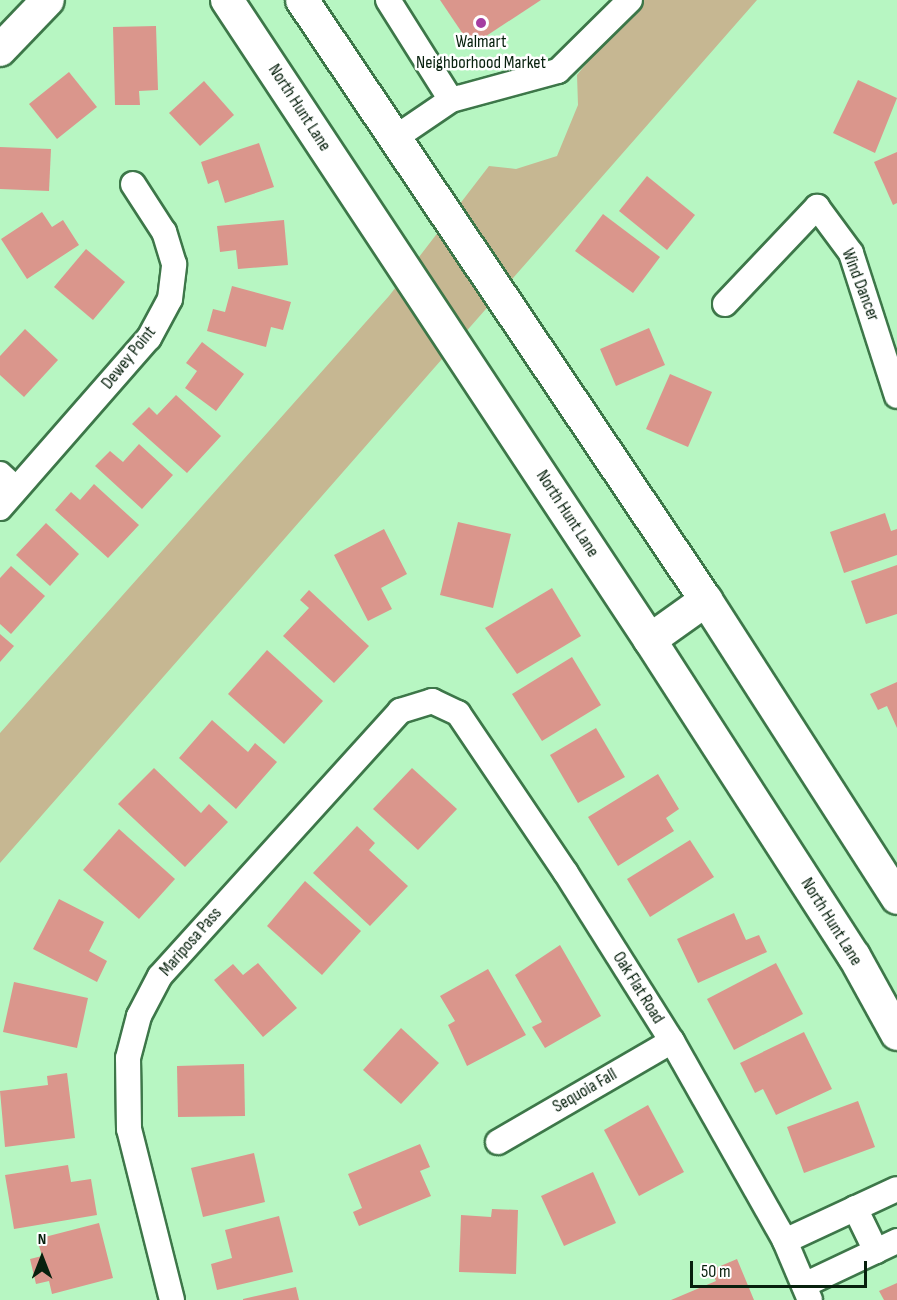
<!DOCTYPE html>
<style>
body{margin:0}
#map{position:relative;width:897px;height:1300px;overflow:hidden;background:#b7f6c2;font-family:"Sofia Sans Condensed",sans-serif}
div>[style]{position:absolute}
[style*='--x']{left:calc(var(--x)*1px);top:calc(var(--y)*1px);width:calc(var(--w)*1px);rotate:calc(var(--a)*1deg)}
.green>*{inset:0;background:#c6b792}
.building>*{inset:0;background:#da968c}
.roads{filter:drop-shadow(2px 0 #3d7749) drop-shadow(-2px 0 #3d7749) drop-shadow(0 2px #3d7749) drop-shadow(0 -2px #3d7749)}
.minor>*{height:24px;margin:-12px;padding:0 12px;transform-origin:12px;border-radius:12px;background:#fff}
.major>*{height:32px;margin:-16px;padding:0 16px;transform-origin:16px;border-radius:16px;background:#fff}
.dots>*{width:16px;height:16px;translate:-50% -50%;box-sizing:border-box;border:3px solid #fff;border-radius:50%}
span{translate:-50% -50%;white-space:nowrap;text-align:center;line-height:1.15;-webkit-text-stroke:5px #fff;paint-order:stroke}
.poi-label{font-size:18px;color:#07200d}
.street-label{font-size:18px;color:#07200d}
.north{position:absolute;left:12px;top:1228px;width:60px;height:60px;-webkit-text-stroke:4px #fff;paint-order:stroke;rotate:0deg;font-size:16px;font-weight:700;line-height:24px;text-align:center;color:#07200d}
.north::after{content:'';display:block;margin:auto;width:21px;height:27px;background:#07200d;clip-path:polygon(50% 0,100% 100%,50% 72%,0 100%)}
.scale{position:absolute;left:690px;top:1261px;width:177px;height:27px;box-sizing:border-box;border:3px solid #07200d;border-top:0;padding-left:8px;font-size:18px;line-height:21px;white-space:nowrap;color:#07200d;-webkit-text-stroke:4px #fff;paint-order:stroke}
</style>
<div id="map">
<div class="green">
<div style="clip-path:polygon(637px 0,757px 0,0 863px,0 733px,389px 296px,489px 166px,516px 169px,557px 156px,578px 105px,577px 75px)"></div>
</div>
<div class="building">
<div style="clip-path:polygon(440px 0,541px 0,471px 46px)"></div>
<div style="clip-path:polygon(156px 26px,158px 90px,139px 91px,140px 105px,115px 105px,113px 27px)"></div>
<div style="clip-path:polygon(69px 72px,97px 107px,57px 139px,29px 104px)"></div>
<div style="clip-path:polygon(858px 80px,897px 98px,875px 153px,833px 133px)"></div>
<div style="clip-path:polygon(204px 81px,234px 115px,200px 146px,169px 113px)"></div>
<div style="clip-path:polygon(259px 143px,274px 187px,225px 203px,218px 180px,208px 184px,201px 162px)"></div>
<div style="clip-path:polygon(0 147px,51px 149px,49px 191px,0 189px)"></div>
<div style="clip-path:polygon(897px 152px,897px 203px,893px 205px,874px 162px)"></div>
<div style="clip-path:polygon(647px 176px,695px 215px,667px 250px,619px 211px)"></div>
<div style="clip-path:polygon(42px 212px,52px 227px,63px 220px,79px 245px,27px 279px,1px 239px)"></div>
<div style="clip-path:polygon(603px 214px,660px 257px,633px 293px,575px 251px)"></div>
<div style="clip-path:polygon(284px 220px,288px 265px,238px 269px,236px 250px,220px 252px,217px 226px)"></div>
<div style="clip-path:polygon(86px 249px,125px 282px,93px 320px,54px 287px)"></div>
<div style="clip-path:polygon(232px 286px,291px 302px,283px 330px,271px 327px,266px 347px,207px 331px,213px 309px,225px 312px)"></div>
<div style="clip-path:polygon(649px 328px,665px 365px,616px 386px,600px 349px)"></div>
<div style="clip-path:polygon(25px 329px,58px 360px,24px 397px,0 375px,0 356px)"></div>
<div style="clip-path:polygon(202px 342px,244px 374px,216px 411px,185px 388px,197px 371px,186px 363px)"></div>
<div style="clip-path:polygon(670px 374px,712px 392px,688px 447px,646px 429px)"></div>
<div style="clip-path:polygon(176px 395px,221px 436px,187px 473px,132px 424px,149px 407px,157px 415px)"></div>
<div style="clip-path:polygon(139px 444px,173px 475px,142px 509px,95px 466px,110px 451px,123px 462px)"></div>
<div style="clip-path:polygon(94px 484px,139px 525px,108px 558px,55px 510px,71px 492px,80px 500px)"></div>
<div style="clip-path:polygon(885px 513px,891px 531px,897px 529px,897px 555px,844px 573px,830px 532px)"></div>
<div style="clip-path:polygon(458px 522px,511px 534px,493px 608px,440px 595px)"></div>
<div style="clip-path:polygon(46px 523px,79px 554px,50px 586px,16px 555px)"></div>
<div style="clip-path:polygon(384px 529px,407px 574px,381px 588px,392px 609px,368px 621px,334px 555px)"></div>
<div style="clip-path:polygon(897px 565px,897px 614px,866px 624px,851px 581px)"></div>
<div style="clip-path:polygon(11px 566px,45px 596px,11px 634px,0 624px,0 578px)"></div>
<div style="clip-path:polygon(552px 588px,581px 636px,517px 674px,485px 628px)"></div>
<div style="clip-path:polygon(309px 590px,369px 646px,334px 683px,283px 636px,309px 608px,300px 600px)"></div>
<div style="clip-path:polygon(0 634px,14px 646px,0 662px)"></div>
<div style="clip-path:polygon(267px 650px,323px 701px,284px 744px,228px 694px)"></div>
<div style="clip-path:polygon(572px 657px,601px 705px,542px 741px,512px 694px)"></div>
<div style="clip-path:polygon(897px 682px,897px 728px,887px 706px,878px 710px,870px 694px)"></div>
<div style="clip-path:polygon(212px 720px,248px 752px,255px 743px,277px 762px,236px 809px,179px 758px)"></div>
<div style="clip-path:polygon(596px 728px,625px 777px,578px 803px,550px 755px)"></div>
<div style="clip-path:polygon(154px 768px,201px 813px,209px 804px,228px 822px,185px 867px,118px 804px)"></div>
<div style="clip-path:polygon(412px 768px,457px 809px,418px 850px,373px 809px)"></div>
<div style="clip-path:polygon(658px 774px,679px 809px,666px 818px,674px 831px,618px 866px,588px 817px)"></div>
<div style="clip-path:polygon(357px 826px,375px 843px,369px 850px,408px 886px,370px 926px,313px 873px)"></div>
<div style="clip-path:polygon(119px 829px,175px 879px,139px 919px,83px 870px)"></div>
<div style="clip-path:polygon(690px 840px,714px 877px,650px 917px,627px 879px)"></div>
<div style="clip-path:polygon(305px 881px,361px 931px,322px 975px,267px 926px)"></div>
<div style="clip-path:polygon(59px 899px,104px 922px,89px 951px,107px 961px,97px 982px,33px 949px)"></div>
<div style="clip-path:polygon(734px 913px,746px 940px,759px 935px,767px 952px,698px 983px,677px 939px)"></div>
<div style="clip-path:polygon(560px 945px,601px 1016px,545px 1048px,532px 1027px,542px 1022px,515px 975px)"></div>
<div style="clip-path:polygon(258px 963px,297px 1008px,263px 1037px,214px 980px,233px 964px,243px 975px)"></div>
<div style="clip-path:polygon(776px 963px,803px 1014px,734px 1050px,707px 999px)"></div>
<div style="clip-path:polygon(488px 969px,526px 1035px,467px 1066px,448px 1025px,455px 1021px,440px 996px)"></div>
<div style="clip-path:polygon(14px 982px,88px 998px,77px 1048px,3px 1032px)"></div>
<div style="clip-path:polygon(401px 1028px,439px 1063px,401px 1104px,363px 1070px)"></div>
<div style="clip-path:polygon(804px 1032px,832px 1089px,776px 1115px,763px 1089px,755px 1093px,740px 1063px)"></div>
<div style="clip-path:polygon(244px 1064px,245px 1116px,178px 1117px,177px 1066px)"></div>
<div style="clip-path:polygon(67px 1073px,75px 1138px,5px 1147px,0 1091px,48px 1085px,47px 1076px)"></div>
<div style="clip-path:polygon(858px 1101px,875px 1147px,804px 1173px,787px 1127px)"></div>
<div style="clip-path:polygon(648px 1105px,684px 1172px,639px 1196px,604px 1130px)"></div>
<div style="clip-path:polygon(420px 1144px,430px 1167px,420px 1171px,431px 1196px,359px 1226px,353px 1212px,362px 1208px,348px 1174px)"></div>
<div style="clip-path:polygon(254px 1153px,265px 1202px,203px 1217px,191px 1168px)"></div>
<div style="clip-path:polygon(68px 1165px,71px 1182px,91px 1179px,97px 1215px,14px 1229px,5px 1175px)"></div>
<div style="clip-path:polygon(593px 1172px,616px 1223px,564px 1246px,541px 1196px)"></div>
<div style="clip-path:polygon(492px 1209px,518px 1210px,516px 1274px,459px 1272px,461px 1215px,491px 1217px)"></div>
<div style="clip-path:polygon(279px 1216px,293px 1272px,217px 1290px,211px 1264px,232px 1258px,225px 1230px)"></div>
<div style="clip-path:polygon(99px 1223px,113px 1278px,52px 1294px,49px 1281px,36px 1284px,30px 1259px,42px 1256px,37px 1239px)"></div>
<div style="clip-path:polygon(737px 1259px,754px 1300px,671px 1300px,716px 1281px,711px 1270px)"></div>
<div style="clip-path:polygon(897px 1283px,897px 1300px,884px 1300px,879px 1291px)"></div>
<div style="clip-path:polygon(296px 1287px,299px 1300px,243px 1300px,243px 1299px)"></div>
</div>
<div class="roads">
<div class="minor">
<div style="--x:388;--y:0;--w:118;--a:57.8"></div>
<div style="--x:395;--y:138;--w:68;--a:-34.2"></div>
<div style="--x:451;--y:100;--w:111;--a:-15.2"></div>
<div style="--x:558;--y:71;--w:101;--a:-44.6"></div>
<div style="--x:725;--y:304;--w:134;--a:-46.5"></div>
<div style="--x:817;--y:207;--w:57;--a:53.5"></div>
<div style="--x:851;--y:253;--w:150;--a:72.2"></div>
<div style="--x:0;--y:474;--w:22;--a:43"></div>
<div style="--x:0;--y:508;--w:226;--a:-48.8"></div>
<div style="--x:149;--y:338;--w:44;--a:-61.7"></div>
<div style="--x:170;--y:299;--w:35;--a:-83"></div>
<div style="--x:174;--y:264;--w:34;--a:-107"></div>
<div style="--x:164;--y:232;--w:57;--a:-122.9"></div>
<div style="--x:498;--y:1142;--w:201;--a:-30.1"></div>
<div style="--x:855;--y:1208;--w:48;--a:64"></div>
<div style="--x:785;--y:1241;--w:123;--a:-24.9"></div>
<div style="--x:804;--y:1285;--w:103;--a:-25.3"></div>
<div style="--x:172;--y:1300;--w:176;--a:-104.1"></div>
<div style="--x:129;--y:1129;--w:71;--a:-90.8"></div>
<div style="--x:128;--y:1058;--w:43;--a:-75.3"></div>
<div style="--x:139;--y:1016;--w:45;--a:-62.3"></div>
<div style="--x:160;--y:976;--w:358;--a:-47.8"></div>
<div style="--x:400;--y:711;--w:34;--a:-17"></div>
<div style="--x:432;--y:701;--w:29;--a:25"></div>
<div style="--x:458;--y:713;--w:193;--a:56"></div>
<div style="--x:566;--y:873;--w:199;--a:57.8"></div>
<div style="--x:672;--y:1041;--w:230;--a:60.5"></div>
<div style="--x:785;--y:1241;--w:64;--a:67"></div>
</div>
<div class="major">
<div style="--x:227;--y:0;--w:767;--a:56.54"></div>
<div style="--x:650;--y:640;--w:376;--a:57.2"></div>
<div style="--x:854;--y:956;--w:89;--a:61.1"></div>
<div style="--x:302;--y:0;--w:723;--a:56.05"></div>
<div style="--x:706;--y:600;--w:354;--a:57.3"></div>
<div style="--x:0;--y:50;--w:69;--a:-46.2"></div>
<div style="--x:650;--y:640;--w:69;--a:-35.5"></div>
</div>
</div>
<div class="dots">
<div style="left:481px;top:23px;background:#a53da1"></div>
</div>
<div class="poi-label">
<span style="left:481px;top:53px">Walmart<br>Neighborhood Market</span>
</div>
<div class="street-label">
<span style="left:299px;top:108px;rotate:57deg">North Hunt Lane</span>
<span style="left:860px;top:285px;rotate:69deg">Wind Dancer</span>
<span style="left:129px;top:358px;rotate:-51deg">Dewey Point</span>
<span style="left:567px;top:514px;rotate:57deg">North Hunt Lane</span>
<span style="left:831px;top:922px;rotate:58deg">North Hunt Lane</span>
<span style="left:191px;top:942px;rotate:-49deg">Mariposa Pass</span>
<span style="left:638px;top:988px;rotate:58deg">Oak Flat Road</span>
<span style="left:585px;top:1091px;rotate:-30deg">Sequoia Fall</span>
</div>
<div class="north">N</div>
<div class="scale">50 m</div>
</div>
